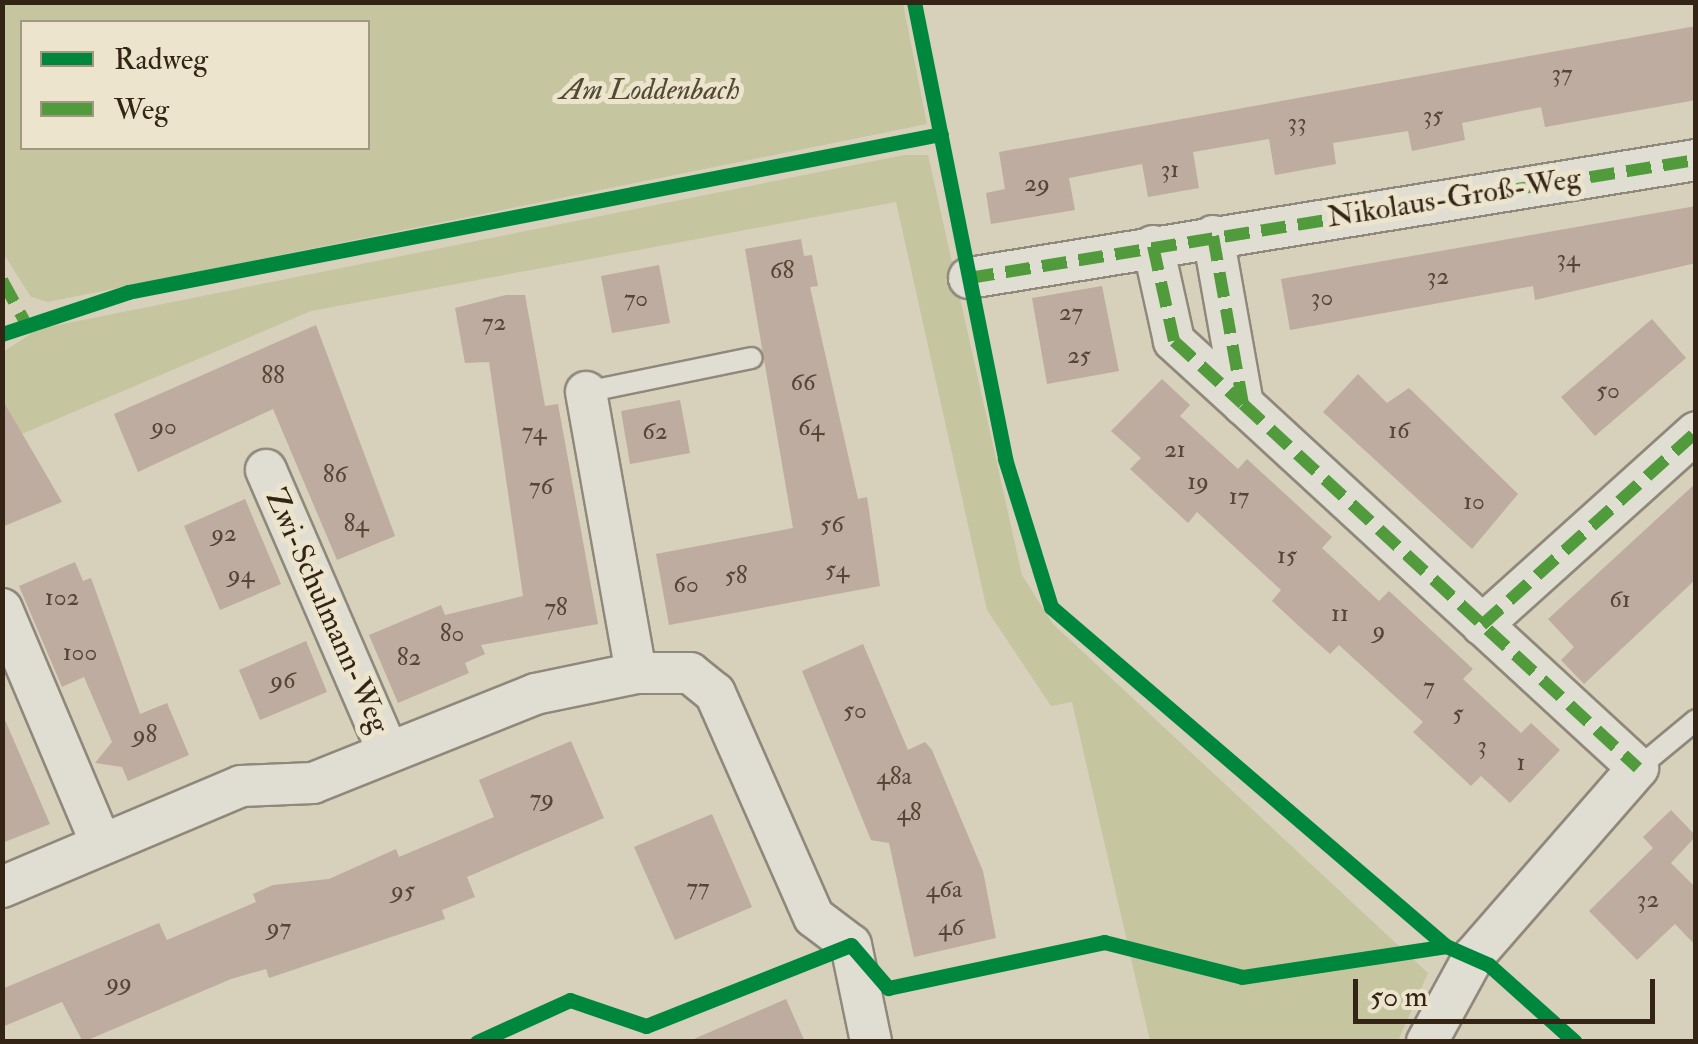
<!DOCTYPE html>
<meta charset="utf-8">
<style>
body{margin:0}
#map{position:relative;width:1698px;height:1044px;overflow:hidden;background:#d7d0bb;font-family:"IM FELL Double Pica",serif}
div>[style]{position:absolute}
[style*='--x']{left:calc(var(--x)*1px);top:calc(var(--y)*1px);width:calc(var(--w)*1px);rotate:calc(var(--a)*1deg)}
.green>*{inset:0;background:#c5c6a0}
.building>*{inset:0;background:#bdac9f}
.roads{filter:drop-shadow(2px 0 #8f887b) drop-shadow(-2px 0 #8f887b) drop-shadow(0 2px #8f887b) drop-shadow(0 -2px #8f887b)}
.lane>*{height:20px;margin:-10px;padding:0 10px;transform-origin:10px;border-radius:10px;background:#e0ddd2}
.street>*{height:40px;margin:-20px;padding:0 20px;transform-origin:20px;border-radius:20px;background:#e0ddd2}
.quiet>*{height:12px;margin-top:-6px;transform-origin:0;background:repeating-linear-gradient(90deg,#519b3d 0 25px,transparent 0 37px)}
.cycleway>*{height:15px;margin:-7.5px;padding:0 7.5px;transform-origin:7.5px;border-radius:7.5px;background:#00873e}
span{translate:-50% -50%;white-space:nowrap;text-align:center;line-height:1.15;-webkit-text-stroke:10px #ece4cc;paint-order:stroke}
.number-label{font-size:25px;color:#564638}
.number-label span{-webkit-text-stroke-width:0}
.park-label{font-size:30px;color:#544a33;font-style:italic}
.street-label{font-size:30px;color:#332416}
.frame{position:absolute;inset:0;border:5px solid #332416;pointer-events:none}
.legend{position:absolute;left:20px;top:20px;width:350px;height:130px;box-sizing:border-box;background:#ece4cc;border:2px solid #a29783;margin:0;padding:12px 18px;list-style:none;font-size:30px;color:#332416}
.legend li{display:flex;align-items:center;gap:20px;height:50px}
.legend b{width:50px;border:2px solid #a29783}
.scale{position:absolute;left:1353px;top:979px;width:302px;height:45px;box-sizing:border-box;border:5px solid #332416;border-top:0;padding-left:12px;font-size:30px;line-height:35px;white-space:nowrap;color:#332416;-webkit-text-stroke:8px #ece4cc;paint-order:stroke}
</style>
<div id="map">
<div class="green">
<div style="clip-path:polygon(evenodd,3px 2px,903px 3px,927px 124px,48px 302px,31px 297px,3px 253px,3px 2px,22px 22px,368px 22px,368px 148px,22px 148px,22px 22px)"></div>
<div style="clip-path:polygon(904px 155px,928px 155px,1022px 575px,1053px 624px,1428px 973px,1398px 1041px,1150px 1041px,1072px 702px,1051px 706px,987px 610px,896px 202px,311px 311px,3px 442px,3px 352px,38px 329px)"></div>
</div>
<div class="building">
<div style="clip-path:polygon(1696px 26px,1696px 100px,1545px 127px,1541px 107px,1462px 123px,1465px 140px,1412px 151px,1408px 131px,1333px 143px,1336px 164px,1275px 175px,1269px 139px,1193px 152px,1199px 188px,1148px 197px,1142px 164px,1069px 178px,1075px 210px,991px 224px,986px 193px,1005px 189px,999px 152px)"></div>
<div style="clip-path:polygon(1696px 206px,1696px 263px,1535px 300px,1533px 286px,1290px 330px,1281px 279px)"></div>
<div style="clip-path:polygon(801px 239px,804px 256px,812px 255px,818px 286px,810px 287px,858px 499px,867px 497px,880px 586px,669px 625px,656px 554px,793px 528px,745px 249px)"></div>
<div style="clip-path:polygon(659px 265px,670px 323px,612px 333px,601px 276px)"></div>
<div style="clip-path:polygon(1102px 286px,1119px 371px,1047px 384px,1032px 298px)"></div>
<div style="clip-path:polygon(506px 295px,525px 295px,545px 406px,558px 404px,598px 624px,481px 645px,485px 654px,465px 663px,469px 673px,398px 703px,369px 635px,441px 605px,445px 615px,523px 596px,489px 362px,465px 363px,455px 308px)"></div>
<div style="clip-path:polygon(1652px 319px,1686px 358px,1595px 436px,1561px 397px)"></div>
<div style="clip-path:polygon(316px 325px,395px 536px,337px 560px,273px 409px,138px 472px,114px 414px)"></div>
<div style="clip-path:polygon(1358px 374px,1387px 403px,1409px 388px,1518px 494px,1472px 549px,1323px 412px)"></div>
<div style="clip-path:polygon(1162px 379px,1190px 405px,1180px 416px,1238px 469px,1247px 459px,1332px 537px,1322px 548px,1350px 574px,1379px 601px,1389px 591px,1473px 669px,1463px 679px,1521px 733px,1531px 723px,1560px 750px,1510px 803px,1481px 776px,1471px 786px,1413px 732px,1423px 722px,1339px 645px,1330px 654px,1301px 628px,1272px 601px,1281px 590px,1197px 512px,1188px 523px,1130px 469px,1141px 458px,1111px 431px)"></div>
<div style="clip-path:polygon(2px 399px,62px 502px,2px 527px)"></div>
<div style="clip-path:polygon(680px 400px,690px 453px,630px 464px,621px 411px)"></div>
<div style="clip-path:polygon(1696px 483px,1696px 579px,1584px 684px,1561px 660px,1574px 647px,1548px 619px)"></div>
<div style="clip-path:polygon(245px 499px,281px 584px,220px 610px,184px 526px)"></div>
<div style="clip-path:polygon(75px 562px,83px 581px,91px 578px,140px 714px,167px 703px,189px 755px,128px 781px,122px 767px,95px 763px,112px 742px,84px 677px,62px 687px,19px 586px)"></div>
<div style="clip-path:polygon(306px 641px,327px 692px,260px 720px,239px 670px)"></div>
<div style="clip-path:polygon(863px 644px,908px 750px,925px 742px,932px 750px,983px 871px,996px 938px,914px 957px,889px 843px,871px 840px,802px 671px)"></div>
<div style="clip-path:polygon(2px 713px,50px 824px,2px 843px)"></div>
<div style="clip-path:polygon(571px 741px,604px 818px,467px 877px,475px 897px,442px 910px,445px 919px,269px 978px,266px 969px,231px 979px,83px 1042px,62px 1002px,2px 1027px,2px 989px,159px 923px,167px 940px,256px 902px,253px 894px,273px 885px,329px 879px,396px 849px,399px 857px,494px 817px,479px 780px)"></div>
<div style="clip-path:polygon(1671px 810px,1696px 836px,1671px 863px,1696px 888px,1696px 946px,1675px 924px,1637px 960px,1589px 911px,1653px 848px,1643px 837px)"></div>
<div style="clip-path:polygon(712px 814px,752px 907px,675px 940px,634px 847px)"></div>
<div style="clip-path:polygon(786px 999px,805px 1042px,687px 1042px)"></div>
</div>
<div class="roads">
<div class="lane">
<div style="--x:586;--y:392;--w:169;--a:-11.6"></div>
<div style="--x:1638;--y:768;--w:75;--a:-39.6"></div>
</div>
<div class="street">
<div style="--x:1213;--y:236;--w:171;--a:79.9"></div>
<div style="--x:1243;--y:404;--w:537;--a:42.66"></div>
<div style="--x:1638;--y:768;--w:249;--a:131.1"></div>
<div style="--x:1474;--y:956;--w:98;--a:118.7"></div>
<div style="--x:1153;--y:246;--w:97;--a:77.5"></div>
<div style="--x:1174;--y:341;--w:93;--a:42.4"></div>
<div style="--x:969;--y:278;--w:737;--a:-9.22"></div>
<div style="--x:586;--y:392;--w:285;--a:79.9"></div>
<div style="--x:266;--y:470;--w:307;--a:66.6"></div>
<div style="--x:2;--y:609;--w:254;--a:67.1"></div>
<div style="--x:1482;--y:625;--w:288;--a:-42"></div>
<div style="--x:2;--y:887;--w:259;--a:-22.9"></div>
<div style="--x:241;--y:786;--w:72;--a:-2.4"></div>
<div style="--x:313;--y:783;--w:239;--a:-21.8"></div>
<div style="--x:535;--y:694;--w:103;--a:-11.7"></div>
<div style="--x:636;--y:673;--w:54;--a:0"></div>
<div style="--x:690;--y:673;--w:32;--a:39"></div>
<div style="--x:715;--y:693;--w:245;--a:66.2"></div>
<div style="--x:814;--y:917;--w:46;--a:37.1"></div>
<div style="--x:851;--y:945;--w:99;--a:78.3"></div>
</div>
</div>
<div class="quiet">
<div style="--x:1213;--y:236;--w:171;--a:79.9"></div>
<div style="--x:1243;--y:404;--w:537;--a:42.66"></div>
<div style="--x:1153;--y:246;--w:97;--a:77.5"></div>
<div style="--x:1174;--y:341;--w:93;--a:42.4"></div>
<div style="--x:969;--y:278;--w:737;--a:-9.22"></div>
<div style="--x:2;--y:280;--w:46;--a:61.2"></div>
<div style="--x:1482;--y:625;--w:288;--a:-42"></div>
</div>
<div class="cycleway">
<div style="--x:914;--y:2;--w:466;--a:78.7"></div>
<div style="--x:1005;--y:459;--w:155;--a:72.7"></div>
<div style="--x:1051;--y:607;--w:521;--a:40.64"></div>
<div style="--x:1446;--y:946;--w:47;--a:23.8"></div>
<div style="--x:1489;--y:965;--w:115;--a:41.8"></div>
<div style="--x:2;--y:334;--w:133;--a:-18.4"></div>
<div style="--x:128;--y:292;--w:828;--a:-11"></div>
<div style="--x:477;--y:1042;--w:102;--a:-24.3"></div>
<div style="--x:570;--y:1000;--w:80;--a:18.9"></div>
<div style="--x:646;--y:1026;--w:220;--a:-21.6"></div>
<div style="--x:851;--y:945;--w:57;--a:49.3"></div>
<div style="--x:888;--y:988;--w:221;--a:-12"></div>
<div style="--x:1104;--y:942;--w:142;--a:14.2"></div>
<div style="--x:1242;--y:977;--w:206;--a:-8.6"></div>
</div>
<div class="number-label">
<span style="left:1562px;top:74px">37</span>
<span style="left:1433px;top:116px">35</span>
<span style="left:1297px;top:123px">33</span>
<span style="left:1170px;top:170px">31</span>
<span style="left:1037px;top:184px">29</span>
<span style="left:1568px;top:259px">34</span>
<span style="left:782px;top:271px">68</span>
<span style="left:1438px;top:277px">32</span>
<span style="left:1322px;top:298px">30</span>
<span style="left:636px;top:299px">70</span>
<span style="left:1071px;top:313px">27</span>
<span style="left:494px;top:323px">72</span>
<span style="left:1079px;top:356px">25</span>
<span style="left:273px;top:376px">88</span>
<span style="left:803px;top:383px">66</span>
<span style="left:1608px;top:391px">50</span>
<span style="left:164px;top:427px">90</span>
<span style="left:811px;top:428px">64</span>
<span style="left:1399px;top:431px">16</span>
<span style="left:534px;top:432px">74</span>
<span style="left:655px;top:432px">62</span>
<span style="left:1175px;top:450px">21</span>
<span style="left:335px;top:475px">86</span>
<span style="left:1198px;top:482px">19</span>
<span style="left:541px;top:487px">76</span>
<span style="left:1239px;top:497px">17</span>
<span style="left:1474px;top:502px">10</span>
<span style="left:356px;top:524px">84</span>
<span style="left:832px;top:525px">56</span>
<span style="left:224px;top:534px">92</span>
<span style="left:1287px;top:556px">15</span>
<span style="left:837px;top:570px">54</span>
<span style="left:241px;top:575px">94</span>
<span style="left:736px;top:576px">58</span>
<span style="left:686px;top:585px">60</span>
<span style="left:62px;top:598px">102</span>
<span style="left:1620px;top:600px">61</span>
<span style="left:556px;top:608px">78</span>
<span style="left:1340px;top:614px">11</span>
<span style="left:1379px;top:631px">9</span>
<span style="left:452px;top:634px">80</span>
<span style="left:80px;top:653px">100</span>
<span style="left:409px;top:658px">82</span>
<span style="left:283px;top:681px">96</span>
<span style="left:1429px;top:687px">7</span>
<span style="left:855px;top:711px">50</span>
<span style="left:1458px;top:714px">5</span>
<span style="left:145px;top:735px">98</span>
<span style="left:1482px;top:746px">3</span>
<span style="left:1521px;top:763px">1</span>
<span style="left:894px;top:777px">48a</span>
<span style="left:542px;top:799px">79</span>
<span style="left:909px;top:813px">48</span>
<span style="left:698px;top:888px">77</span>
<span style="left:944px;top:890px">46a</span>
<span style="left:403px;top:891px">95</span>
<span style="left:1648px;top:900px">32</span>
<span style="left:279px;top:928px">97</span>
<span style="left:951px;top:928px">46</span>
<span style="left:119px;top:983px">99</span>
</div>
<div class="park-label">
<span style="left:650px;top:90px">Am Loddenbach</span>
</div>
<div class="street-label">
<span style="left:1454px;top:198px;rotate:-9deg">Nikolaus-Groß-Weg</span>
<span style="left:327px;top:611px;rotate:66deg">Zwi-Schulmann-Weg</span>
</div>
<div class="frame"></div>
<ul class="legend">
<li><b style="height:12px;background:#00873e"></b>Radweg</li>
<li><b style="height:12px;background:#519b3d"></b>Weg</li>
</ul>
<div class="scale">50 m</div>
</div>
